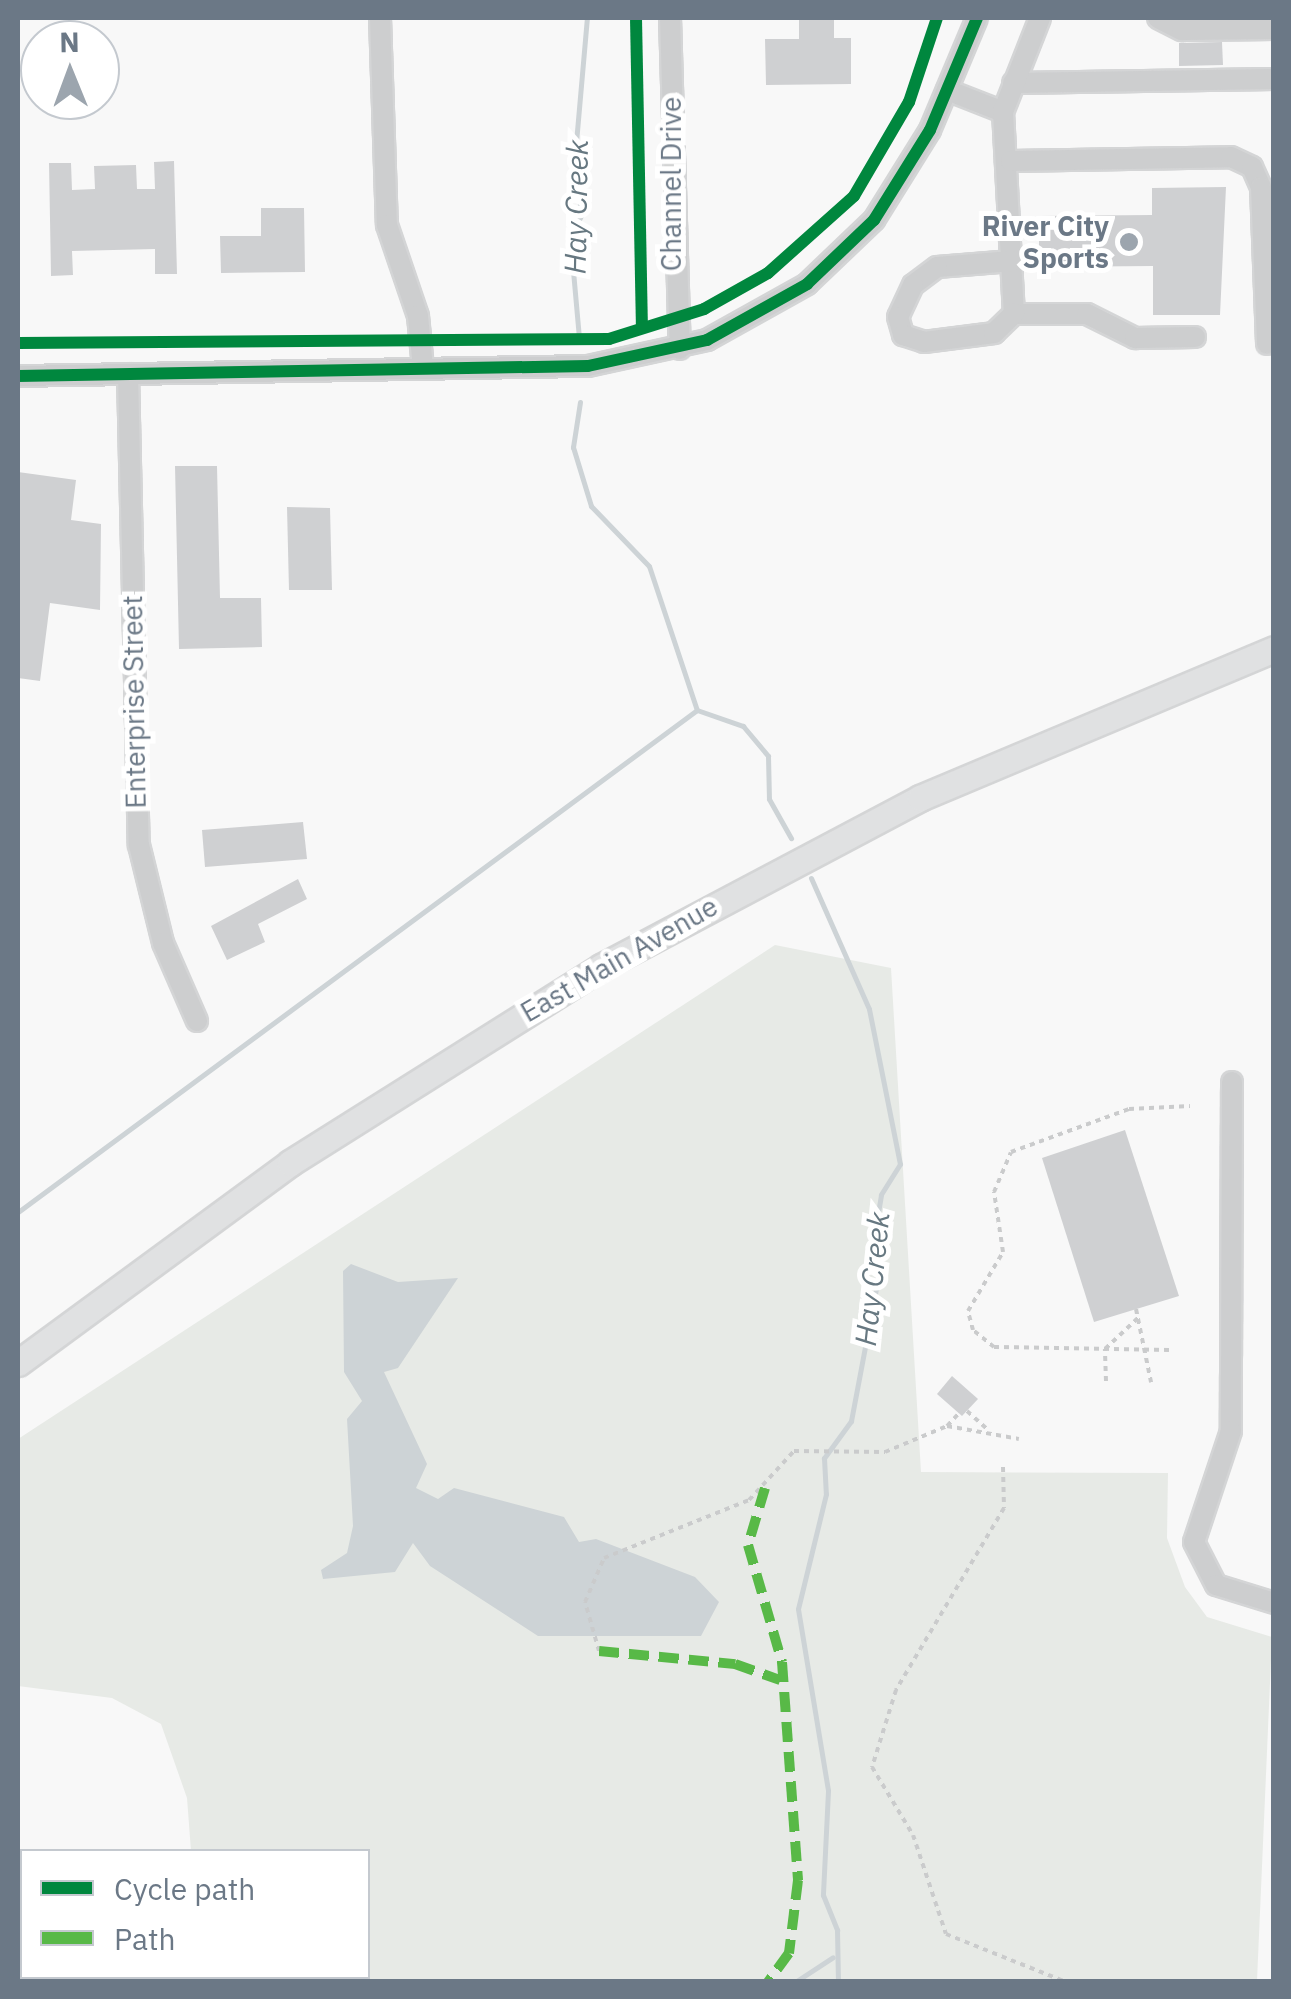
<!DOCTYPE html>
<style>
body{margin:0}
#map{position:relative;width:1291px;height:1999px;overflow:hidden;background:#f8f8f8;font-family:"IBM Plex Sans",sans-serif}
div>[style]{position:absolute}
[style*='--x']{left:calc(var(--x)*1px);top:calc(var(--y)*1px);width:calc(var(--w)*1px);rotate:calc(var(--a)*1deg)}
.green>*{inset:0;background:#e7eae6}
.water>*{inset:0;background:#cdd3d6}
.stream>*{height:5px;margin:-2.5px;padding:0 2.5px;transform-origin:2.5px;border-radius:2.5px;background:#cdd3d6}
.building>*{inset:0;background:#cfd0d2}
.path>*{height:4px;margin-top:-2px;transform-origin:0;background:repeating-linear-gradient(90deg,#cacbcc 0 5px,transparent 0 10px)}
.roads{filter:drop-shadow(2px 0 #d4d5d6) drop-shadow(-2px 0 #d4d5d6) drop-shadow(0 2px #d4d5d6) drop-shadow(0 -2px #d4d5d6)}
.minor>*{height:20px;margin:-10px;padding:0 10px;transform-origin:10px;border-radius:10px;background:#cdcecf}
.major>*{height:25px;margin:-12.5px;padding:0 12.5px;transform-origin:12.5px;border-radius:12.5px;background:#e0e1e2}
.quiet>*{height:10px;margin-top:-5px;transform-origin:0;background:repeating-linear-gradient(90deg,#58b947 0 20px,transparent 0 30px)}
.cycleway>*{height:12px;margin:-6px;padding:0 6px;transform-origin:6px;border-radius:6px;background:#00873e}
.dots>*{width:28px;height:28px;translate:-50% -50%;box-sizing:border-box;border:5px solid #fff;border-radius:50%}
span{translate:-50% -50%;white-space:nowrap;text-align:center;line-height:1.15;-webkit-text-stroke:10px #fff;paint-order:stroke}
.street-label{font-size:28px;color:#6b7886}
.poi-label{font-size:28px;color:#6b7886;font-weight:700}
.right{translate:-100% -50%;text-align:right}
.water-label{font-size:30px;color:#677881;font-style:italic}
.frame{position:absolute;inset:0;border:20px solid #6b7886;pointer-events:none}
.legend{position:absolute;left:20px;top:1849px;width:350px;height:130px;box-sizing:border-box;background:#fff;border:2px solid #c4c9cf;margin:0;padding:12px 18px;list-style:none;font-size:30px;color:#6b7886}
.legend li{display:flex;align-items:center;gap:20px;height:50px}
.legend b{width:50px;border:2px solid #c4c9cf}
.north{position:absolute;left:20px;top:20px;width:100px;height:100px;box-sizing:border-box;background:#fff;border:2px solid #c4c9cf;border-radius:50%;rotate:359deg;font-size:28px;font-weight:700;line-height:40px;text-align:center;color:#6b7886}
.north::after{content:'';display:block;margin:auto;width:35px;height:45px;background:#9ca5ae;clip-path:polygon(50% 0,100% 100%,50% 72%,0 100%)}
</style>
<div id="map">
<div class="green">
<div style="clip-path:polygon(775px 945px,891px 968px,921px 1472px,1168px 1473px,1167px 1538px,1185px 1587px,1207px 1617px,1272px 1637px,1257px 1981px,199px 1981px,368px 1976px,368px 1852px,191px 1851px,187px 1798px,161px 1724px,112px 1698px,18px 1686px,18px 1439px)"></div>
</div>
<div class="water">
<div style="clip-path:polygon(351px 1264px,398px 1282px,458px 1278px,398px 1368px,384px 1372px,427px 1464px,416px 1488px,438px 1499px,454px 1488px,564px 1517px,579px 1542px,596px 1539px,695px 1577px,719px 1602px,701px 1636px,538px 1636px,430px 1566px,413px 1543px,395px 1572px,323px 1579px,321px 1570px,347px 1553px,353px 1526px,347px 1419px,362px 1401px,344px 1372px,343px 1271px)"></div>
</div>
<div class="stream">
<div style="--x:579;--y:338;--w:100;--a:-95.1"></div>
<div style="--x:570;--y:238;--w:25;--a:-64"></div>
<div style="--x:581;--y:215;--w:61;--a:-95.6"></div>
<div style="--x:575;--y:154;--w:137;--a:-85"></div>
<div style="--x:580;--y:402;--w:46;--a:98.8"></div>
<div style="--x:573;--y:447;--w:62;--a:73"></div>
<div style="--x:591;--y:506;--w:83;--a:46"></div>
<div style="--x:649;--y:566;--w:152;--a:71.6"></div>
<div style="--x:697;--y:710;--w:49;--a:19.2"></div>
<div style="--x:743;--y:726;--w:39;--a:50"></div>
<div style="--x:768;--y:756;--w:43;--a:88.7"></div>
<div style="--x:769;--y:799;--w:45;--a:60.6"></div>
<div style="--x:811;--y:878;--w:143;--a:66.1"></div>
<div style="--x:869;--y:1009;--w:158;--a:78.7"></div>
<div style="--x:900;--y:1164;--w:36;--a:122"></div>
<div style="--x:881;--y:1195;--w:60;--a:99.6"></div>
<div style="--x:871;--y:1254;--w:25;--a:74"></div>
<div style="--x:878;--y:1278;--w:146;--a:100.7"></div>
<div style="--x:851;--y:1421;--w:46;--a:126.1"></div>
<div style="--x:824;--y:1458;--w:36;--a:87"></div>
<div style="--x:826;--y:1494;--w:118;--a:103.7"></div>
<div style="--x:798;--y:1609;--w:184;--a:80.6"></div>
<div style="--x:828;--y:1791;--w:104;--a:92.8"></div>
<div style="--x:823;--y:1895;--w:38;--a:68"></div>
<div style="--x:837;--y:1930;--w:52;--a:88.9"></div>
<div style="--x:18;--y:1212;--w:844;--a:-36.48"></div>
<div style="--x:795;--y:1982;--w:45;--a:-33.3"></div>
</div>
<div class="building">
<div style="clip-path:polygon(799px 18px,834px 18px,834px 38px,851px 38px,851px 84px,766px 85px,765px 39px,799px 39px)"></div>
<div style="clip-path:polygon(1222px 42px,1223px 65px,1179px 66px,1179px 43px)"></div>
<div style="clip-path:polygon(174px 161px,177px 274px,155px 274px,155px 249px,72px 251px,73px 275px,51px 276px,49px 163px,71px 163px,72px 190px,95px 189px,94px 166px,136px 165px,137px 189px,155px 189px,154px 162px)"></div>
<div style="clip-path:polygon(1226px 187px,1220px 315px,1153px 315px,1153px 266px,1039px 267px,1039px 216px,1152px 215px,1152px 188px)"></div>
<div style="clip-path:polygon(261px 208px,304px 208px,305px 272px,221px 273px,220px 236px,261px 236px)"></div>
<div style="clip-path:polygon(175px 466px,217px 466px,220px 598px,261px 598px,262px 647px,179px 649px)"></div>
<div style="clip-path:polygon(18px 472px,76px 480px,71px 520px,101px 524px,100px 610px,50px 603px,40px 681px,18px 678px)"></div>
<div style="clip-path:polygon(287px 507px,330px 508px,332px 590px,289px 590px)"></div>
<div style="clip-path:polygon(303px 822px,307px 859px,205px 867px,202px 830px)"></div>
<div style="clip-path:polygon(298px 879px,307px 899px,258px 924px,265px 942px,227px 960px,211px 926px)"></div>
<div style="clip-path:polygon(1125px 1130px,1179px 1296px,1094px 1322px,1042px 1158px)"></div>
<div style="clip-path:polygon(952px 1376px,978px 1399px,962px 1416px,937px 1394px)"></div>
</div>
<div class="path">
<div style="--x:1136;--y:1309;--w:75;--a:78.4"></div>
<div style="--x:1169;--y:1350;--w:175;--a:-179"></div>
<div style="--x:994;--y:1347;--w:27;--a:-141"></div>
<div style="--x:973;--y:1330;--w:20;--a:-105"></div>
<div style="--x:968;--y:1311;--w:69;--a:-59.3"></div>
<div style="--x:1003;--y:1252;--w:61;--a:-98.5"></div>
<div style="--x:994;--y:1192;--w:43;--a:-67"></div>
<div style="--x:1011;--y:1152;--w:126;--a:-20"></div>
<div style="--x:1129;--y:1109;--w:61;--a:-2.8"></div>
<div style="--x:1106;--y:1381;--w:32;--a:-92"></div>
<div style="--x:1105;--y:1349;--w:47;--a:-43.3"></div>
<div style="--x:967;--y:1411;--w:30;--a:42"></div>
<div style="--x:947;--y:1426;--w:18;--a:-47"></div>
<div style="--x:1003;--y:1467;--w:41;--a:88.6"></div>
<div style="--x:1004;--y:1508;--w:212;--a:120.7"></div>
<div style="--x:896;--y:1690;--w:81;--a:107.3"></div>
<div style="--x:872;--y:1767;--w:79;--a:58.9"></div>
<div style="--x:913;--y:1835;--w:104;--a:71.6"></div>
<div style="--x:946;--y:1934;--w:129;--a:21.8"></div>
<div style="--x:599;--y:1651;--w:51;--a:-105.9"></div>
<div style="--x:585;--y:1602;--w:48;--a:-66.6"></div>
<div style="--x:604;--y:1558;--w:156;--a:-21.8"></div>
<div style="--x:749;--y:1500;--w:67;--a:-47.4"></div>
<div style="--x:794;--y:1451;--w:91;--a:0.6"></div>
<div style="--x:885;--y:1452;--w:67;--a:-22.8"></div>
<div style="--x:947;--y:1426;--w:73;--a:10.2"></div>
</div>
<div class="roads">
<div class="minor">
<div style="--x:380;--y:18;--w:207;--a:88.1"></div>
<div style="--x:387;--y:225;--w:96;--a:71.2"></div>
<div style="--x:418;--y:316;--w:52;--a:84.5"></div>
<div style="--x:670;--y:18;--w:331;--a:88.3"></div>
<div style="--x:1158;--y:18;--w:27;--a:27"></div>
<div style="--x:1182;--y:30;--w:92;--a:-0.6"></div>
<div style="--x:1013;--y:83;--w:261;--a:-0.9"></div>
<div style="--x:947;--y:90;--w:60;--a:21.4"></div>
<div style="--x:1003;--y:112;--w:202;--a:86.9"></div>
<div style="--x:1014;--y:314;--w:73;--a:0"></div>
<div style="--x:1087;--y:314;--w:54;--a:26.6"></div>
<div style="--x:1135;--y:338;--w:60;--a:-1"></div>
<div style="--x:1003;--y:112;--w:101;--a:-68.5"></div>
<div style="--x:1011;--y:161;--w:220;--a:-1"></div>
<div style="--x:1231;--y:157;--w:23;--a:25"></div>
<div style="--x:1252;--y:167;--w:22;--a:66"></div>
<div style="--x:1261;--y:187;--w:157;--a:87.8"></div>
<div style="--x:1012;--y:261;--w:75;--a:175.4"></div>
<div style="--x:937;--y:267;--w:30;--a:143"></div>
<div style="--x:913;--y:285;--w:35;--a:115"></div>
<div style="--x:898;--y:317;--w:19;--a:74"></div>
<div style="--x:903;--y:335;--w:22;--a:18"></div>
<div style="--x:924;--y:342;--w:71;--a:-7.3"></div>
<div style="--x:994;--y:333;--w:28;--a:-44"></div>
<div style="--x:128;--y:374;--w:471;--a:88.7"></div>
<div style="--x:139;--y:845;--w:101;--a:76.2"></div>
<div style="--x:163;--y:943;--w:85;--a:66.4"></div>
<div style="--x:18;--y:376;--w:570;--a:-1.01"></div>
<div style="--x:588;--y:366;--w:122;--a:-12.3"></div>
<div style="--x:707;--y:340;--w:115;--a:-29.2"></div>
<div style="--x:807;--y:284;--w:93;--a:-43.7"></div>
<div style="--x:874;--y:220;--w:106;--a:-58.1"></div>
<div style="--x:930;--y:130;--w:121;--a:-67.2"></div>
<div style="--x:1232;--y:1082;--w:349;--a:90.2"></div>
<div style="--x:1231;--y:1431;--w:117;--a:108.4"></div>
<div style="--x:1194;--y:1542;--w:48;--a:62.9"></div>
<div style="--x:1216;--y:1585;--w:61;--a:17.2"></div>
</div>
<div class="major">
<div style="--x:18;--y:1363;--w:338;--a:-36.3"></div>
<div style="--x:290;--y:1163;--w:368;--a:-32.2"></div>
<div style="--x:601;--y:967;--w:361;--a:-27.9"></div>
<div style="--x:920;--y:798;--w:384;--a:-22.8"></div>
</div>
</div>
<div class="quiet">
<div style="--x:765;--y:1488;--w:59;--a:106.6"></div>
<div style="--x:748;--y:1545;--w:122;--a:73.8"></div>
<div style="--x:782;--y:1662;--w:219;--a:85.8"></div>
<div style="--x:798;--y:1880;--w:74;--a:97"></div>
<div style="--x:789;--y:1953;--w:36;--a:126"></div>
<div style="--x:599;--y:1651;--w:137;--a:5.5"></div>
<div style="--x:735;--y:1664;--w:48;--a:19.6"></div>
<div style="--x:18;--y:1913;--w:49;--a:85.3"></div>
<div style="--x:24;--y:1976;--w:6;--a:81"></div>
</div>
<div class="cycleway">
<div style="--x:636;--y:18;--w:309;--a:88.9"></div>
<div style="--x:18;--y:343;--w:591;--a:-0.39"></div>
<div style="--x:609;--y:339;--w:100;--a:-17.5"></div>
<div style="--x:704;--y:309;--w:73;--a:-29.4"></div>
<div style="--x:768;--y:273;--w:115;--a:-41.8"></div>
<div style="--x:854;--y:196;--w:109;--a:-59.7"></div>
<div style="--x:909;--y:102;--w:89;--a:-71.6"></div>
<div style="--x:18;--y:376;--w:570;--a:-1.01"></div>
<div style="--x:588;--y:366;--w:122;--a:-12.3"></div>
<div style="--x:707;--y:340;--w:115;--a:-29.2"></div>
<div style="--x:807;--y:284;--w:93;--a:-43.7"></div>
<div style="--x:874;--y:220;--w:106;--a:-58.1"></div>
<div style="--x:930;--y:130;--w:121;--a:-67.2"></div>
</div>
<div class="dots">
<div style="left:1129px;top:242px;background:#9ca5ae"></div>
</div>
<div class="street-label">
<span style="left:671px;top:184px;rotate:-90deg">Channel Drive</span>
<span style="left:134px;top:702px;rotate:-91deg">Enterprise Street</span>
<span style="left:619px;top:959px;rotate:-30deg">East Main Avenue</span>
</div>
<div class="poi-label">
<span class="right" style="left:1109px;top:242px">River City<br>Sports</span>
</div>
<div class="water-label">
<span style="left:576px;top:207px;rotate:-89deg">Hay Creek</span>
<span style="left:872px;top:1279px;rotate:-84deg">Hay Creek</span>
</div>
<div class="frame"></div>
<ul class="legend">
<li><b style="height:12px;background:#00873e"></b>Cycle path</li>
<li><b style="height:12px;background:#58b947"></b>Path</li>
</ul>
<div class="north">N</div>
</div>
